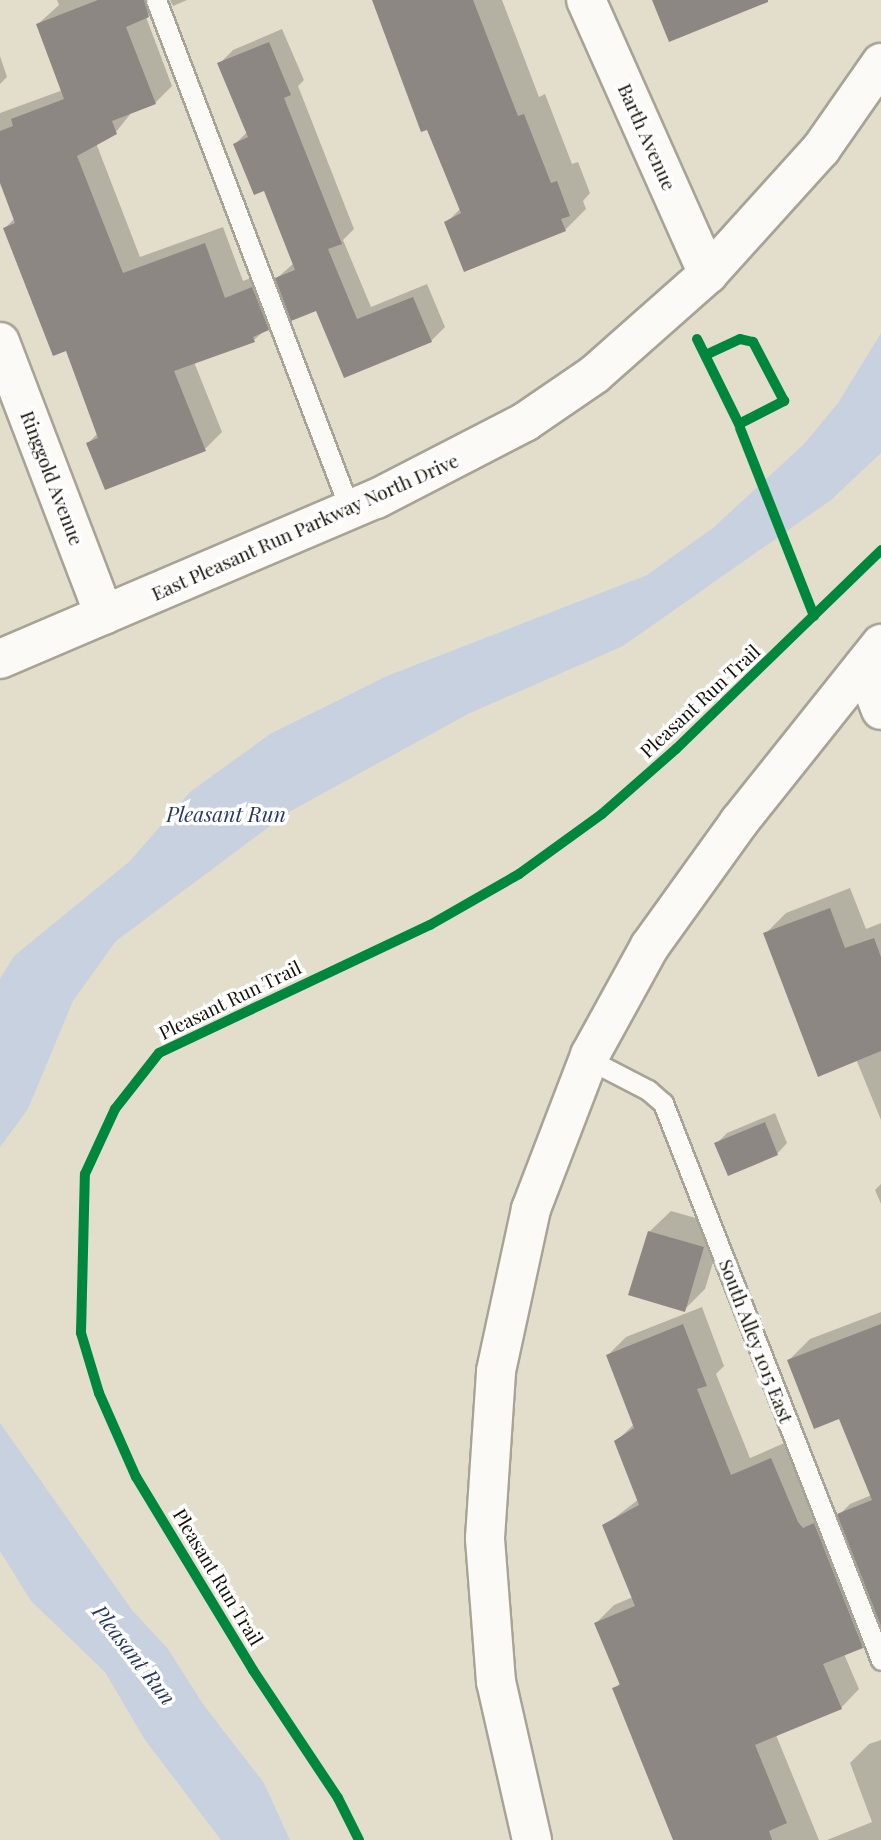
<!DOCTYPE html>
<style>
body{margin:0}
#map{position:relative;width:881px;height:1840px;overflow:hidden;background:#e3decb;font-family:"Playfair Display",serif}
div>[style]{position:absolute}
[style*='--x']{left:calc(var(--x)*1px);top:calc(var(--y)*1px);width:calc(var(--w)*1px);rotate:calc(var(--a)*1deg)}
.water>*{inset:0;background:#c8d1df}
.shadow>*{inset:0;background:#0003}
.building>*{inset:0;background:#8c8783}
.roads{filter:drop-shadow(2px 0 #a7a395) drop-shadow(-2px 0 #a7a395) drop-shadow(0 2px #a7a395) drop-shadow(0 -2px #a7a395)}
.service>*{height:19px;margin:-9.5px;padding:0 9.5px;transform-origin:9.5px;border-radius:9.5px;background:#fbfaf7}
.minor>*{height:38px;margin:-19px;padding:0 19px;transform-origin:19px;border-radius:19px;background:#fbfaf7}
.tertiary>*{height:38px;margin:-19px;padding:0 19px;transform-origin:19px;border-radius:19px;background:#fbfaf7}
.cycleway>*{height:10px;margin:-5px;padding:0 5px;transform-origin:5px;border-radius:5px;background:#00873e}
span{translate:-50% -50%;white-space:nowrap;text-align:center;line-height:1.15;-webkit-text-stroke:7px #fff;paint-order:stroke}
.street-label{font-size:19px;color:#151106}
.water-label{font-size:21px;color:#283a61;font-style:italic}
</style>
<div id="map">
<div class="water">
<div style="clip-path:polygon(881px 333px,881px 453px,831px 500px,623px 646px,468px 714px,289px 812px,116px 941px,73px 1001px,28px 1109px,0 1147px,0 979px,14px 956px,130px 861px,190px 792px,270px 734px,387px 676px,647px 575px,713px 528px,804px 444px,838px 403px)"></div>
<div style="clip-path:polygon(0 1423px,132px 1610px,168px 1649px,203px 1704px,264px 1783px,290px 1840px,221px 1840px,145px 1740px,105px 1672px,31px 1601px,0 1551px)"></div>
</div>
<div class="shadow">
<div style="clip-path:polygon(57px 0,164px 0,146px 17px,172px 86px,155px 103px,132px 112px,116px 132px,96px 143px,140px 257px,223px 227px,243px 281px,269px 271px,285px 312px,254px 340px,194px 362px,222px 432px,205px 449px,88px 443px,98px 433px,67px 349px,5px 228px,15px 218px,0 178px,0 113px,63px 90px,38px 24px,59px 5px)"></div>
<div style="clip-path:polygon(170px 0,187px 0,173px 6px)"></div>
<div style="clip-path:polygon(374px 0,502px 0,539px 97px,545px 94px,572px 164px,578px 162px,590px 193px,583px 201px,586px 209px,565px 230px,446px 223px,461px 208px)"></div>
<div style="clip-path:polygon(282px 29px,304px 80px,298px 86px,354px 229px,343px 240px,371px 307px,427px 284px,445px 327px,431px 341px,317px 309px,277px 278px,294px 263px,265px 189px,235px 144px,248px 131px,219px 64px,233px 50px)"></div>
<div style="clip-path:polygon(0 56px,7px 77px,0 84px)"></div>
<div style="clip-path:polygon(850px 888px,866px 929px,881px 923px,881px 1120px,856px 1059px,765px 934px,786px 913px)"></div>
<div style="clip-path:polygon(775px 1113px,787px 1143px,777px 1154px,716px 1144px,727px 1133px)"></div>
<div style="clip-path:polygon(881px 1184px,881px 1204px,875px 1190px)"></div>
<div style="clip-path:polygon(671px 1211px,724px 1226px,705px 1289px,684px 1310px,649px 1232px)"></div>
<div style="clip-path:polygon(702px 1307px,724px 1366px,716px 1374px,750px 1458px,789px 1441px,822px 1511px,833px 1506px,837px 1517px,850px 1504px,881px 1491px,881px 1628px,862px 1647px,844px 1654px,859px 1689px,841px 1708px,776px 1735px,819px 1840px,674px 1840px,614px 1689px,620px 1683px,596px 1623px,614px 1605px,633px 1597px,604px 1526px,639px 1499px,616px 1442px,634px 1424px,608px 1355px,626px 1337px)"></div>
<div style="clip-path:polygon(881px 1312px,881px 1474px,840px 1416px,789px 1360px,810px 1339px)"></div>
<div style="clip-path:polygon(881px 1740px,881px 1840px,827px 1840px,872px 1822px,850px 1763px,869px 1744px)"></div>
</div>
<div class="building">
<div style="clip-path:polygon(98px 0,144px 0,149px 17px,126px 27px,156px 104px,112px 121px,117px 134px,77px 156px,123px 273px,205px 243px,225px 298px,252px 287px,269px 330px,253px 337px,255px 342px,174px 371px,206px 451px,105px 490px,86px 443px,98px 438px,66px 351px,53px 356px,3px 228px,15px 223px,0 183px,0 131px,13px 126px,11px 119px,64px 99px,36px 24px)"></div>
<div style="clip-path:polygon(372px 0,473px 0,518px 116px,524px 114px,551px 183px,557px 181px,570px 216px,561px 219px,566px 231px,464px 272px,444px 222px,461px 213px,427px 130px,421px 132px)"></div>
<div style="clip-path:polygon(652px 0,768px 0,768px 2px,669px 42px)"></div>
<div style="clip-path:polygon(269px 42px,291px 95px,284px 98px,342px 244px,328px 249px,357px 319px,413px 297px,432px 342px,344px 378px,316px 311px,291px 321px,275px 278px,295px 270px,264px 191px,254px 195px,233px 144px,248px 137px,217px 63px)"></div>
<div style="clip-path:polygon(830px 908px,845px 948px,874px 938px,881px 957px,881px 1051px,818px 1077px,763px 933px)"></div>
<div style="clip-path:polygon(765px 1122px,778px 1155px,728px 1176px,714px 1143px)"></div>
<div style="clip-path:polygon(648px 1231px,704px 1247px,685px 1312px,628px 1295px)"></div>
<div style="clip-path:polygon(683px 1324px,707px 1386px,697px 1389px,731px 1475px,771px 1458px,798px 1522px,803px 1528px,814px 1523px,863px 1648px,823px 1664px,842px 1709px,755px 1745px,787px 1823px,769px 1831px,772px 1840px,673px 1840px,612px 1688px,620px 1685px,594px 1623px,635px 1606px,602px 1525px,639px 1505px,614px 1441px,634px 1428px,606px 1355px)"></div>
<div style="clip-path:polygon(881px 1324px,881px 1626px,837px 1514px,872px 1500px,839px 1419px,814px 1429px,787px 1360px)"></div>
</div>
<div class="roads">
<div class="service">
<div style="--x:156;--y:0;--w:546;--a:69.17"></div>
<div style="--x:588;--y:1059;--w:68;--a:27.3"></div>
<div style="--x:648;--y:1090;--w:20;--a:41"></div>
<div style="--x:663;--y:1103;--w:598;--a:68.63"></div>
</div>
<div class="minor">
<div style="--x:586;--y:0;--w:300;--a:66"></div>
<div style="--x:0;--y:342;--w:292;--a:69.1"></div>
<div style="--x:864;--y:666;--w:47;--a:68.9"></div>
<div style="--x:532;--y:1840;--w:162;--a:-102.8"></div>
<div style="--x:496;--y:1682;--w:144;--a:-94.4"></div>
<div style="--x:485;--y:1538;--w:167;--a:-86.2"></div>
<div style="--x:496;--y:1371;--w:166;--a:-77.8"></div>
<div style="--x:531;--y:1209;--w:165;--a:-69"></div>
<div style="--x:590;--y:1055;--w:124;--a:-61.2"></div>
<div style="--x:650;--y:946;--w:153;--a:-54.3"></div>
<div style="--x:739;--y:822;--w:228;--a:-51.4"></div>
</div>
<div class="tertiary">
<div style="--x:0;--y:659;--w:409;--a:-23.1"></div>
<div style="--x:376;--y:499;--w:168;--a:-27.3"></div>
<div style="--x:525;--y:422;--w:85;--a:-34.4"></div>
<div style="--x:595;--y:374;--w:151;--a:-41.5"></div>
<div style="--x:708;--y:274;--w:169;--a:-47.9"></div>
<div style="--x:821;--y:149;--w:105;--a:-55.1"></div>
</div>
</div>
<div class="cycleway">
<div style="--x:697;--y:339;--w:95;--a:63.7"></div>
<div style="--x:739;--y:424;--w:51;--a:-27.1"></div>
<div style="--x:784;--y:401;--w:67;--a:-117.7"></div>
<div style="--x:753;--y:342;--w:13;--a:-167"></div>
<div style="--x:740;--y:339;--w:38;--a:155"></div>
<div style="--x:740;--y:428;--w:202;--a:68.5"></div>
<div style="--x:359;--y:1840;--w:47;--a:-116.6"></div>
<div style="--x:338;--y:1798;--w:154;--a:-123.6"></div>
<div style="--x:253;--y:1670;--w:226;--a:-121.2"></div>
<div style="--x:136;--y:1477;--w:92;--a:-113.8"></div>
<div style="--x:99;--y:1393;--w:63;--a:-106.7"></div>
<div style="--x:81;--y:1333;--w:159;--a:-88.6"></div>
<div style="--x:85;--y:1174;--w:72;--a:-65.2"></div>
<div style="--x:115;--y:1109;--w:71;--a:-51.8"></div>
<div style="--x:159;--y:1053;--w:300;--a:-25.3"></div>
<div style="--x:430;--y:925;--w:103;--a:-29.8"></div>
<div style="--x:519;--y:874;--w:102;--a:-35.9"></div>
<div style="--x:602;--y:814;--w:98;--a:-41.3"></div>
<div style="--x:676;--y:749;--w:286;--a:-44.1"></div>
</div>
<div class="street-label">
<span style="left:647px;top:137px;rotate:66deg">Barth Avenue</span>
<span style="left:52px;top:478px;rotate:69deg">Ringgold Avenue</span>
<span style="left:305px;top:527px;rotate:-24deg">East Pleasant Run Parkway North Drive</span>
<span style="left:700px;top:701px;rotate:-43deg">Pleasant Run Trail</span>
<span style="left:230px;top:1000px;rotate:-26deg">Pleasant Run Trail</span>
<span style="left:756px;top:1341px;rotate:69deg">South Alley 1015 East</span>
<span style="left:218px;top:1577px;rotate:59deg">Pleasant Run Trail</span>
</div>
<div class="water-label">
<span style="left:226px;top:813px">Pleasant Run</span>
<span style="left:135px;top:1654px;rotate:52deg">Pleasant Run</span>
</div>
</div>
